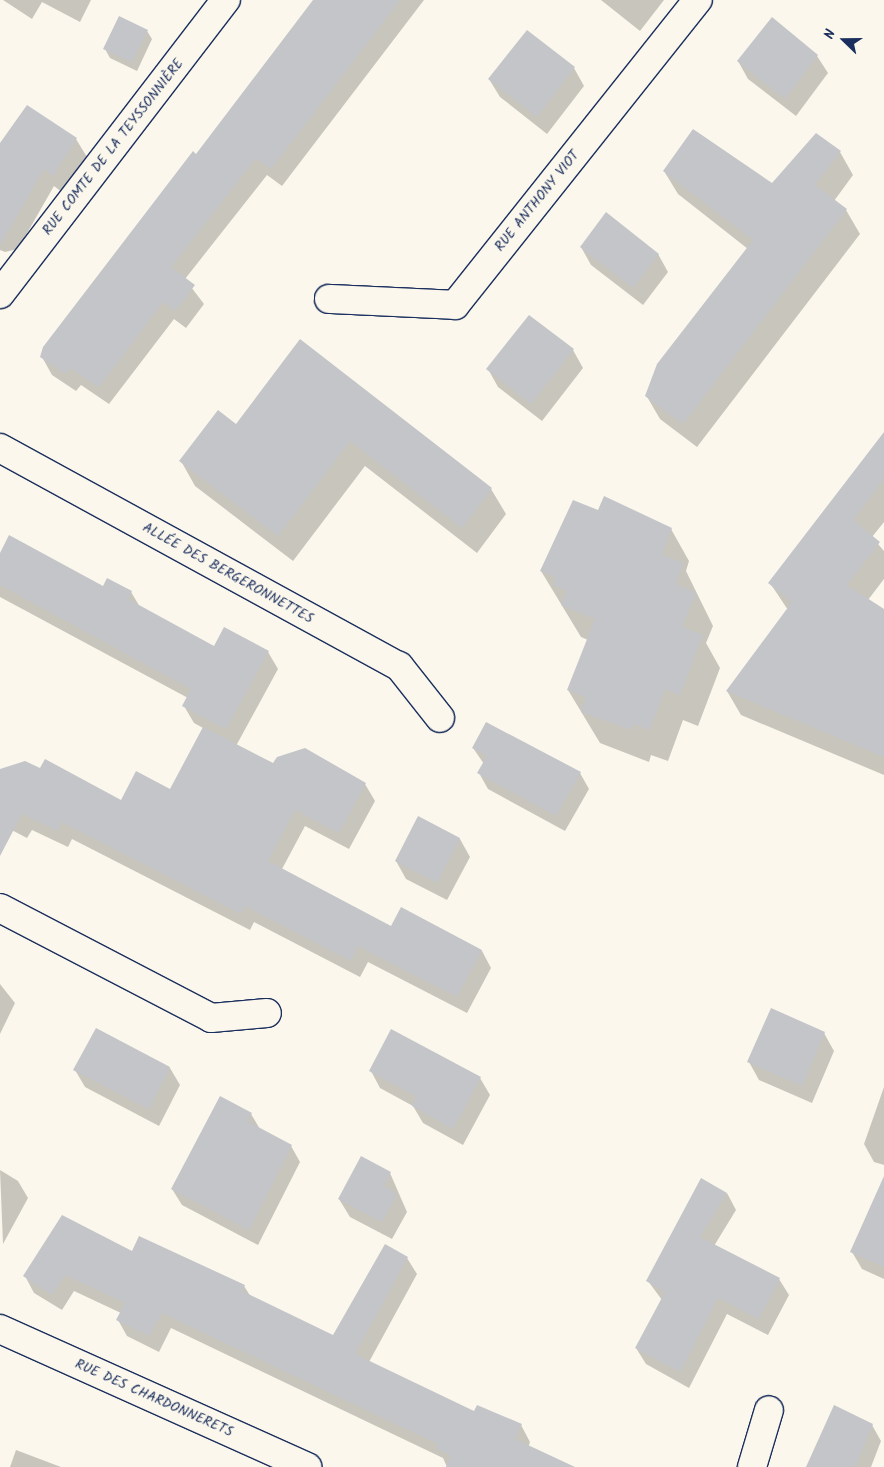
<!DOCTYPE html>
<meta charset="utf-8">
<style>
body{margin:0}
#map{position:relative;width:884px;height:1467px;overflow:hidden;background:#fbf7ec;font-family:Kalam,sans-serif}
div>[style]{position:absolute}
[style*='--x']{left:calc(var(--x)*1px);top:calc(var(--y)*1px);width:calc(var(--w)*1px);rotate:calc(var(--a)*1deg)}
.shadow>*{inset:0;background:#0003}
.building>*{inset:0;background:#c3c5c9}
.roads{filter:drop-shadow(1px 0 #1b2f5e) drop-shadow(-1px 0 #1b2f5e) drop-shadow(0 1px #1b2f5e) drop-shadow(0 -1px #1b2f5e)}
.minor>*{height:28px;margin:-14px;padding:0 14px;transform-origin:14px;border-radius:14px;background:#fbf7ec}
span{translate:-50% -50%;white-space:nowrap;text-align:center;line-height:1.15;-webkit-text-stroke:4px #fbf7ec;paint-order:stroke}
.street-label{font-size:14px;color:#1b2f5e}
.north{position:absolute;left:819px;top:15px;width:50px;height:50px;-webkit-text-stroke:4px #fbf7ec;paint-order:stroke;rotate:292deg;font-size:14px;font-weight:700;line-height:20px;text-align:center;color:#1b2f5e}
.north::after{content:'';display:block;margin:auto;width:18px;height:22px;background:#1b2f5e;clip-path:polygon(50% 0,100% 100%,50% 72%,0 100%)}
</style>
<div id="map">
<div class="shadow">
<div style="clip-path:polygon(3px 0,91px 0,80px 22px,42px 2px,32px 19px)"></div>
<div style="clip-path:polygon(316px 0,424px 0,282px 186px,267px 175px,185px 279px,204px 304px,186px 328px,174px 319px,109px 404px,81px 385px,76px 391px,52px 375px,42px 357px)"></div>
<div style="clip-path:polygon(601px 0,664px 0,640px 31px)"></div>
<div style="clip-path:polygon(147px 31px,152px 39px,137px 71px,110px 58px,105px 49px)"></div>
<div style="clip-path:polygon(817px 56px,828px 73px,796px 116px,748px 79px,738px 61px)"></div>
<div style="clip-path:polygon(574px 68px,584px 86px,547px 134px,500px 97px,489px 79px)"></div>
<div style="clip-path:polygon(27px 106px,76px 139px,87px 157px,63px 193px,54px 186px,18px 249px,5px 252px,0 250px,0 146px)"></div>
<div style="clip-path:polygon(840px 152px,853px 175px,834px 201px,846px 210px,860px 234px,697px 447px,660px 419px,646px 395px,748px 249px,678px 194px,664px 171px,772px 184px)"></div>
<div style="clip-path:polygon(581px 247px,658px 254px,668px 272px,643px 305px,591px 265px)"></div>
<div style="clip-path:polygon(529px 316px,573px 350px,583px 368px,542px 421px,498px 387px,488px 369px)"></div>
<div style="clip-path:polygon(300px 341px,491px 489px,506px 514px,477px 553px,365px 466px,293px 561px,195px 486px,181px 461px,236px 426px)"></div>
<div style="clip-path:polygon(884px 434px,884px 522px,872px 537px,884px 551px,884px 579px,868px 600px,884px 610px,884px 775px,741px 715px,727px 691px,788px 610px,770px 583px)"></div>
<div style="clip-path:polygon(599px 512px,671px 529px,689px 561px,686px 571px,713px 626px,706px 643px,720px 668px,698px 726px,683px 720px,668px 761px,651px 755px,649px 762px,600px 743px,568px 690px,588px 640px,581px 637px,541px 571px)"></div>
<div style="clip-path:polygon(0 555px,104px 588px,131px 592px,140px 607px,215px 647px,268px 652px,278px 669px,236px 746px,273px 765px,365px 784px,375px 801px,349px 849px,305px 826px,282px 869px,392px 928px,482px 951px,491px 968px,467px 1013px,368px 962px,360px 977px,254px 922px,250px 930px,72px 839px,68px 847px,32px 830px,27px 838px,0 824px,0 770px,121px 802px,170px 791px,203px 728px,194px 723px,184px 706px,188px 698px,0 597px)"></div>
<div style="clip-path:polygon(473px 748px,580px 773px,589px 789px,565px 831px,488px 789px,479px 773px,484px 764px)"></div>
<div style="clip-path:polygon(419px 817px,460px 839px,470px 857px,447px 900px,406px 879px,396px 861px)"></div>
<div style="clip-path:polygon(0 984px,15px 1003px,0 1034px)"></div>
<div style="clip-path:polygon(824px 1033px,834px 1051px,812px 1103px,759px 1080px,749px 1062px)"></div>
<div style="clip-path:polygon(170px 1068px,180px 1085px,159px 1126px,85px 1087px,75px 1070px)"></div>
<div style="clip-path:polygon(371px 1071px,480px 1078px,490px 1095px,463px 1145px,423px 1123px,413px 1106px,380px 1088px)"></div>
<div style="clip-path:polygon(884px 1087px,884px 1165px,874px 1162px,864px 1144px)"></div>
<div style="clip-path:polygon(251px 1114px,260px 1129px,291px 1146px,300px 1162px,258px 1245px,182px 1205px,172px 1189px)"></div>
<div style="clip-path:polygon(0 1170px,18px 1181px,28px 1198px,3px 1244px)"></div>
<div style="clip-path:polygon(390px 1173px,407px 1212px,392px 1239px,350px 1217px,339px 1199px)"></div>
<div style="clip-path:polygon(727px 1193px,736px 1210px,714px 1246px,779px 1279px,789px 1295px,768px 1335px,727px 1314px,689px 1388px,646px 1364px,636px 1348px,662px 1300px,648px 1281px)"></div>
<div style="clip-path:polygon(884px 1225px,884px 1279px,862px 1269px,852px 1252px)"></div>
<div style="clip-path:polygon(132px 1253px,244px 1286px,251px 1297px,333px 1336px,407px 1258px,417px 1274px,369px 1362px,475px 1413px,521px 1425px,530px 1442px,528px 1448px,549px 1467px,447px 1467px,443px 1458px,171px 1328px,159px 1352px,127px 1336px,118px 1320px,121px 1313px,74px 1291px,62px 1310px,34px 1293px,25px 1276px)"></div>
<div style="clip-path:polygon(872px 1425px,881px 1441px,871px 1467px,807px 1467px)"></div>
<div style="clip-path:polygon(16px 1450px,61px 1467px,10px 1467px)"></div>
</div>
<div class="building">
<div style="clip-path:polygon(313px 0,400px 0,271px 169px,256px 158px,171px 267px,195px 285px,175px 311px,163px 302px,99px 387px,70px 368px,66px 374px,40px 357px,43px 347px,193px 151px,196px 154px)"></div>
<div style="clip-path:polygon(119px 16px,148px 30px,132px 62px,103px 49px)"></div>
<div style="clip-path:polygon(772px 17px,818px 55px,785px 99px,737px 61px)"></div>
<div style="clip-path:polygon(527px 30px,575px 67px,537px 117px,488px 79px)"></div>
<div style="clip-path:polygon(27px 105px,77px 138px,53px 176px,44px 169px,0 245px,0 143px)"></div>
<div style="clip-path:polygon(693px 129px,772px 183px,816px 133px,841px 151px,815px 185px,847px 209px,683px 424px,645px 396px,657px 364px,753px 240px,663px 171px)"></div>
<div style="clip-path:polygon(606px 212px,659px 254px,633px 288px,580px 247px)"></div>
<div style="clip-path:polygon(529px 315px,574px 349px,531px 404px,486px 369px)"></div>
<div style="clip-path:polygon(300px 339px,492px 488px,462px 528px,350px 441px,278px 536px,179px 461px,218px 410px,236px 424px)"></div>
<div style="clip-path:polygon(884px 432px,884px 479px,853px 520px,880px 542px,847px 585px,884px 609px,884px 757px,726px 691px,792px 602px,768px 583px)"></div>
<div style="clip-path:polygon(604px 496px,672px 528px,662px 555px,683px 563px,676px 584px,696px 593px,682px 627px,703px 635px,680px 695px,665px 689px,650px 730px,633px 724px,631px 730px,581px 712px,586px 697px,567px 690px,595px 619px,561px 605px,567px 591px,553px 585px,556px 577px,540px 571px,573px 500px,598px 510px)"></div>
<div style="clip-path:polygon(9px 535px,103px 586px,107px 578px,132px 591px,128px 599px,214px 646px,224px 627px,269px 651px,226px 729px,182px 706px,191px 689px,0 585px,0 553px)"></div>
<div style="clip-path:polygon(486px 722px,581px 772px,556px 816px,477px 773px,487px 756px,472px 748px)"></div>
<div style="clip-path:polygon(203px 727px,273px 763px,277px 757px,305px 748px,366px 783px,339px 833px,295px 810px,268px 861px,391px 926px,401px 907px,482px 950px,457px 997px,358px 946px,351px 961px,245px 906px,241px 914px,62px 822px,58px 831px,22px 814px,0 856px,0 769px,25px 761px,40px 768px,45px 759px,121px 800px,136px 771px,170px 789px)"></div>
<div style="clip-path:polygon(418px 816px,460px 838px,437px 883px,395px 861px)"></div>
<div style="clip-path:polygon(771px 1008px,825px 1032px,802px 1086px,747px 1062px)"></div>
<div style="clip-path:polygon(96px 1028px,170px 1067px,149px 1109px,73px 1070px)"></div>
<div style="clip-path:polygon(391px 1029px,481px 1077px,453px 1129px,412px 1106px,416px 1096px,369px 1071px)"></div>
<div style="clip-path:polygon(220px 1096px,252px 1113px,247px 1121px,292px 1145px,249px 1230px,171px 1189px)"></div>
<div style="clip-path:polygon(361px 1156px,391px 1172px,384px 1186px,397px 1194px,382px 1222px,338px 1199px)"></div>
<div style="clip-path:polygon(884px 1176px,884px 1267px,850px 1252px)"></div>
<div style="clip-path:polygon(701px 1178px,727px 1193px,700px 1237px,780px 1278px,759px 1319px,718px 1298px,680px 1372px,635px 1348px,665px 1292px,646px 1281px)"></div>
<div style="clip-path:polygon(62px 1215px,132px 1251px,139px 1236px,245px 1285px,242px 1291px,333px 1335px,385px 1244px,408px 1257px,355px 1354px,474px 1411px,477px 1405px,522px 1424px,515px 1439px,575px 1467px,446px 1467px,451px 1456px,436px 1448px,438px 1444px,162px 1313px,149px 1336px,116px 1320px,125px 1303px,65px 1275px,52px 1295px,23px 1276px)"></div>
<div style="clip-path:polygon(834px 1405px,873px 1424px,855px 1467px,806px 1467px)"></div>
</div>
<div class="roads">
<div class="minor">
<div style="--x:0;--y:294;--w:371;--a:-52.5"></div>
<div style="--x:329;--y:299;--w:126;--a:2.7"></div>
<div style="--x:455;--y:305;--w:390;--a:-51.5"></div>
<div style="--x:0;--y:448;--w:455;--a:28.7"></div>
<div style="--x:399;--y:666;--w:66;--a:51.7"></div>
<div style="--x:0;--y:908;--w:238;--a:27.5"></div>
<div style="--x:211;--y:1018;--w:56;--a:-5.1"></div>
<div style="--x:0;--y:1329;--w:337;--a:24.2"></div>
<div style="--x:752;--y:1467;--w:59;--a:-73.4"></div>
</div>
</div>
<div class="street-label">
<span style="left:113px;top:147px;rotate:-52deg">RUE COMTE DE LA TEYSSONNIÈRE</span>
<span style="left:537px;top:201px;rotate:-51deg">RUE ANTHONY VIOT</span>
<span style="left:228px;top:573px;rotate:29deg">ALLÉE DES BERGERONNETTES</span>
<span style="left:154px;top:1398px;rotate:24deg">RUE DES CHARDONNERETS</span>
</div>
<div class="north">N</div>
</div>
